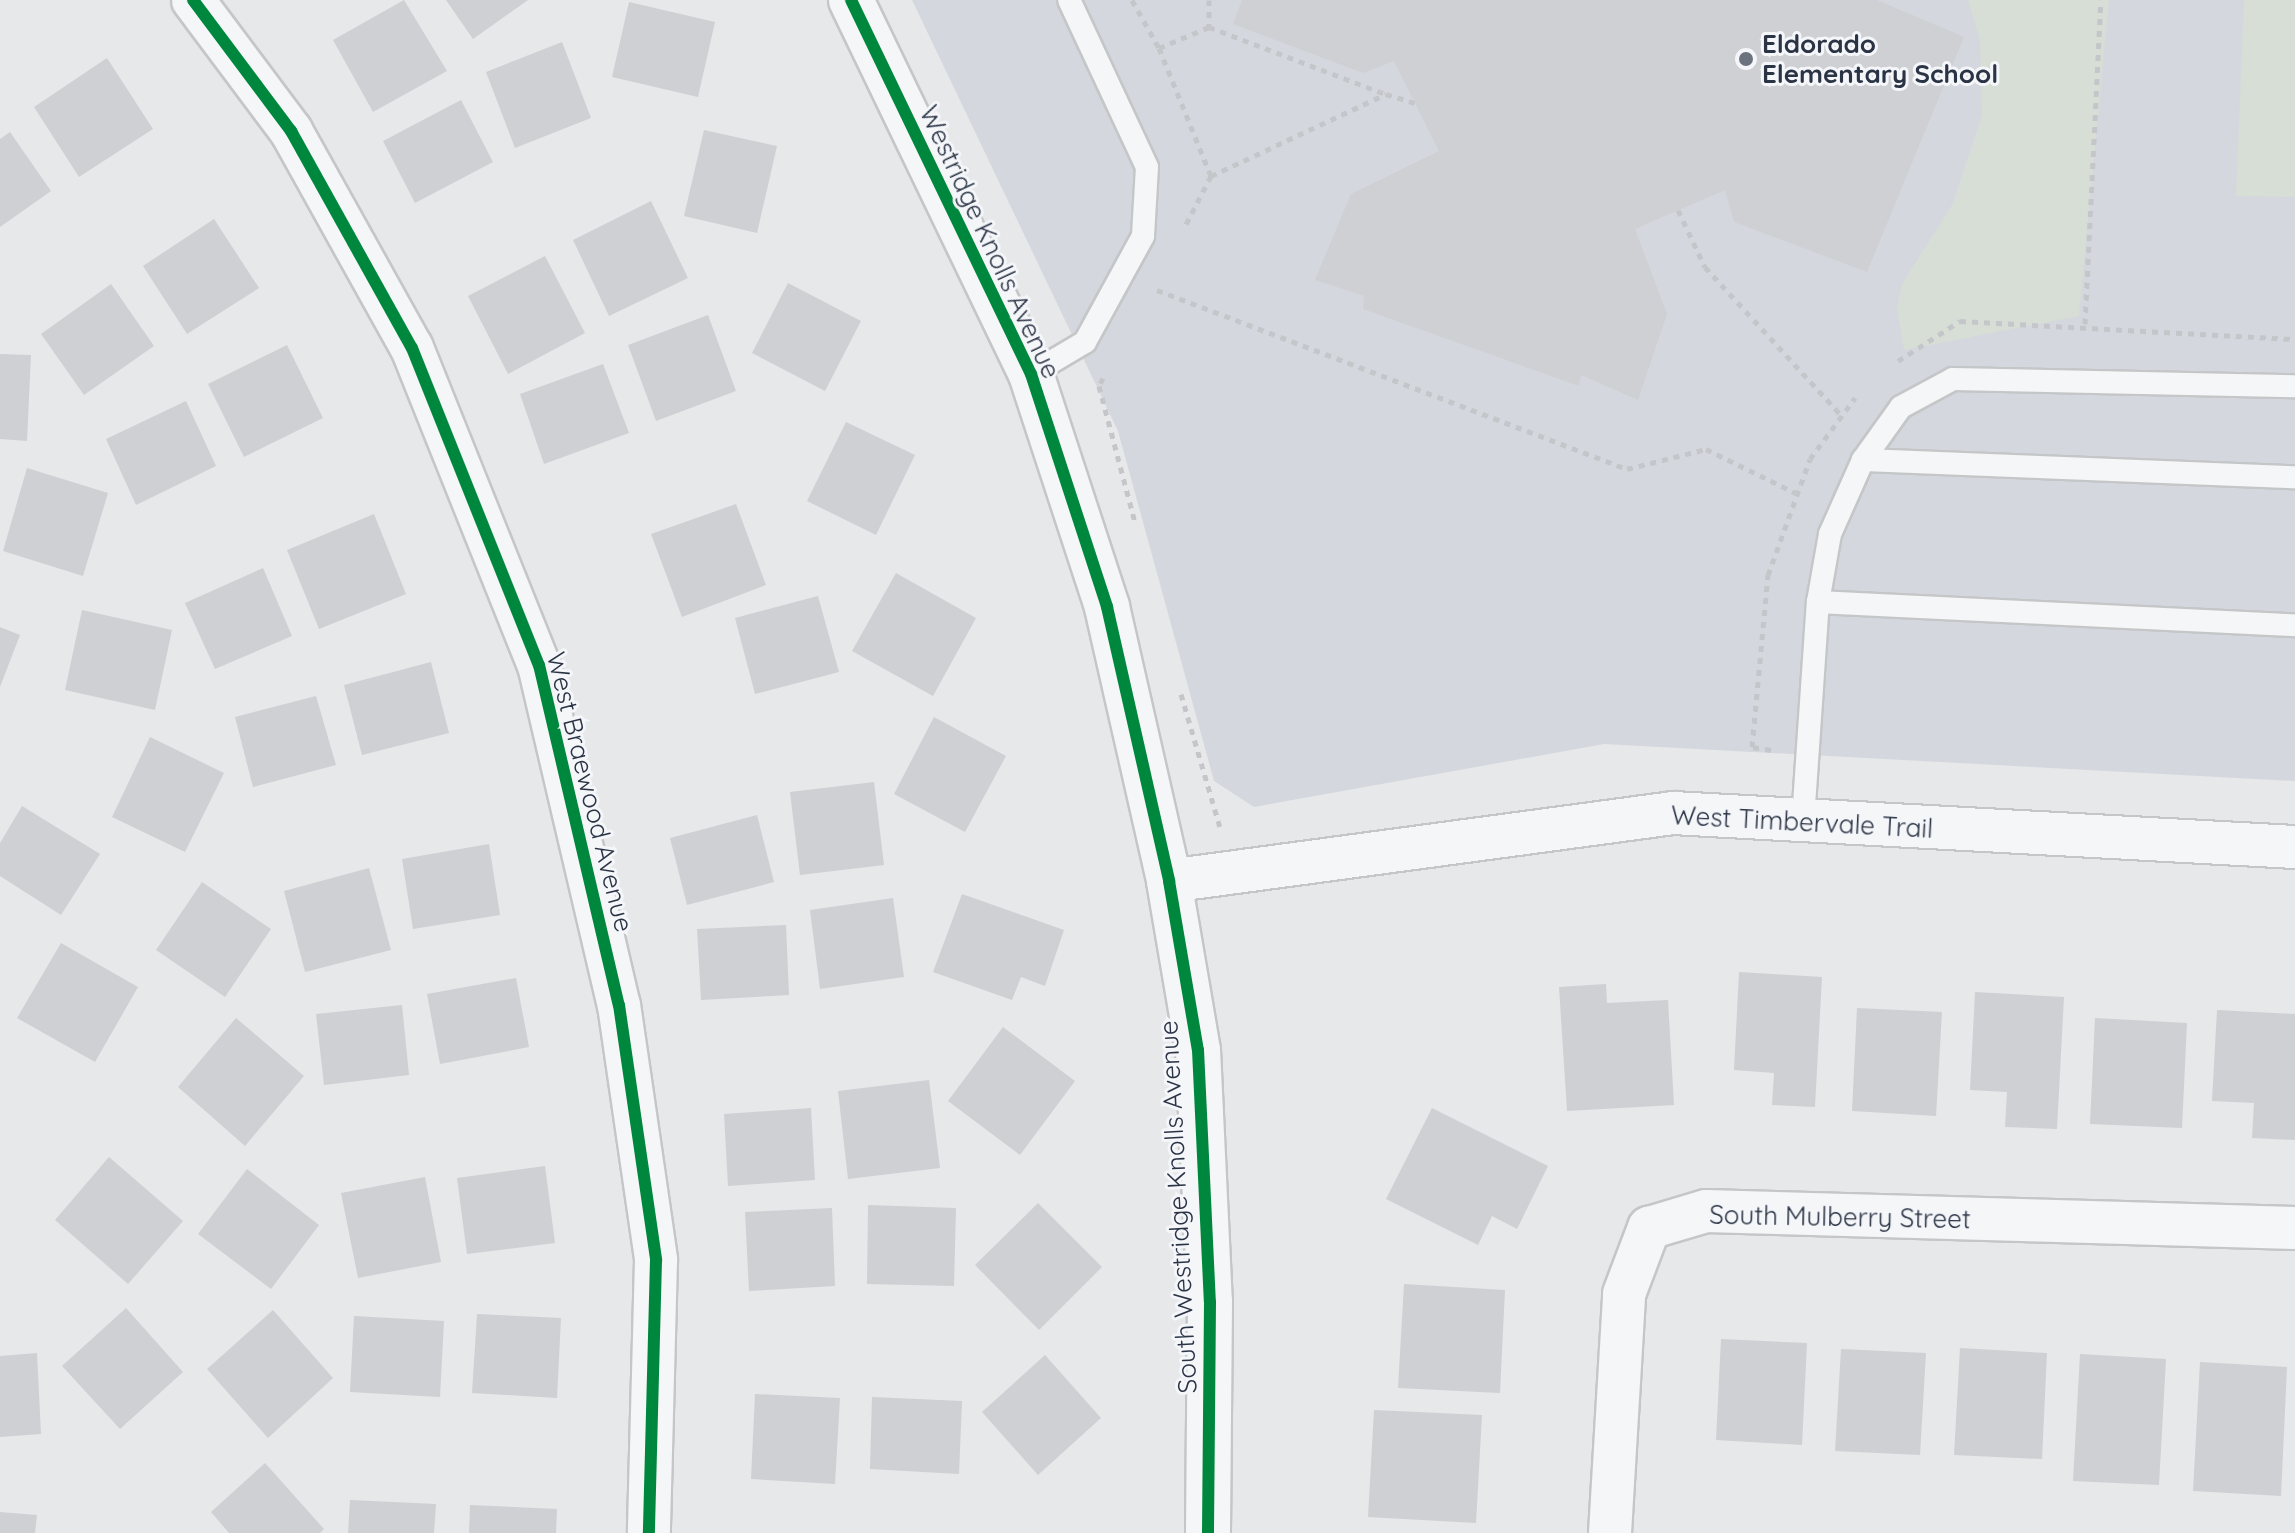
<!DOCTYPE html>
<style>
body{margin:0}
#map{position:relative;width:2295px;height:1533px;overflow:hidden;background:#e6e8ea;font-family:Quicksand,sans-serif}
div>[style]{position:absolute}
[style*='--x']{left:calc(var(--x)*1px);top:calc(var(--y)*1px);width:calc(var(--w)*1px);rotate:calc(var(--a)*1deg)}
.built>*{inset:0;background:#d4d7dd}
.green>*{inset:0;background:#d6ded6}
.building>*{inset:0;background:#ced0d3}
.path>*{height:5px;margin-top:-2.5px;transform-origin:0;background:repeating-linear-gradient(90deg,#c5c6ca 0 6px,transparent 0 12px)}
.roads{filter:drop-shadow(2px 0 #c4c6c8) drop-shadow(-2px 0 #c4c6c8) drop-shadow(0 2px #c4c6c8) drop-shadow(0 -2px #c4c6c8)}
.service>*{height:22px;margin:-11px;padding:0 11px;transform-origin:11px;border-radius:11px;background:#f5f6f7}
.minor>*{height:42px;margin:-21px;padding:0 21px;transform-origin:21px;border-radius:21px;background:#f5f6f7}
.tertiary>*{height:44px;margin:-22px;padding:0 22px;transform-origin:22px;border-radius:22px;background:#f5f6f7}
.cycleway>*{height:12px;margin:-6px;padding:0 6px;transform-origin:6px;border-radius:6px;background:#00873e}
.dots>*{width:22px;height:22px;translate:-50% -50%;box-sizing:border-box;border:4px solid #f4f6f9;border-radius:50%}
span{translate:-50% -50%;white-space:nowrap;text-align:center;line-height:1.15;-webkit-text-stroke:6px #f4f6f9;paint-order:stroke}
.poi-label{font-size:26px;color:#2b3445;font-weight:700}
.left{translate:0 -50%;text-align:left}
.street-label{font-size:26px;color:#2b3445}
</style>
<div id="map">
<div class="built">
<div style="clip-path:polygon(912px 0,2295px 0,2295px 781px,1604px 744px,1254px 807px,1214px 781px,1118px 431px)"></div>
</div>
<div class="green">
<div style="clip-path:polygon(1968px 0,2109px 0,2079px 316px,1904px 350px,1897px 309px,1902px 284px,1952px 205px,1982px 115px,1980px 41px)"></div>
<div style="clip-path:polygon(2244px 0,2295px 0,2295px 197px,2236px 196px)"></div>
</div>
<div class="building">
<div style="clip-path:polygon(404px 0,447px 71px,373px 112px,333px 40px)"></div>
<div style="clip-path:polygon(446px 0,528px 0,473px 39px)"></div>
<div style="clip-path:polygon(1242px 0,1877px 0,1964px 37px,1867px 272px,1734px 222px,1725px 190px,1635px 229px,1667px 314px,1638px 400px,1581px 375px,1579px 386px,1363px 309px,1364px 296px,1315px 280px,1351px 194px,1439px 151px,1394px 61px,1363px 73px,1233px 24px)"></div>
<div style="clip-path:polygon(629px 2px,715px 22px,698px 97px,612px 77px)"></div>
<div style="clip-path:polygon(562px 42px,591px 118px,515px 148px,486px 72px)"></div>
<div style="clip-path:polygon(107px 58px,153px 129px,79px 177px,34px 107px)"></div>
<div style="clip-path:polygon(461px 100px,493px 162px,415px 203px,383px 141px)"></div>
<div style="clip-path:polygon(704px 130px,777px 146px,757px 233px,684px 216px)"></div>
<div style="clip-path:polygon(10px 132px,51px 191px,0 227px,0 139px)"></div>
<div style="clip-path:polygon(651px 201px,688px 278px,609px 316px,573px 240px)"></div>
<div style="clip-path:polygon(214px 219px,259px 288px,187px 334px,143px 266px)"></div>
<div style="clip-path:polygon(545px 256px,585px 333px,508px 374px,468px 296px)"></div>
<div style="clip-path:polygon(788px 283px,861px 321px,825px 391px,752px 353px)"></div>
<div style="clip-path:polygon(111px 284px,154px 346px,84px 395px,41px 334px)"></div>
<div style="clip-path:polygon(708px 315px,736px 391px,656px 421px,628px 345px)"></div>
<div style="clip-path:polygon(287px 345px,323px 418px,244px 457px,208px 384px)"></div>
<div style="clip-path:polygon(0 354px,31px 355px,27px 441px,0 439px)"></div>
<div style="clip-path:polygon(603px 364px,629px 433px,544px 464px,520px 394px)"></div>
<div style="clip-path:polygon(186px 401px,216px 466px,136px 505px,106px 439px)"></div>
<div style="clip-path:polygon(846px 422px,915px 455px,876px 535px,807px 501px)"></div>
<div style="clip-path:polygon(27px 468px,108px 493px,83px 576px,3px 551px)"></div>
<div style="clip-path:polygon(736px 504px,766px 585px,682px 617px,651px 534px)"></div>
<div style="clip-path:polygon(374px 514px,406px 594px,319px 629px,287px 550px)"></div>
<div style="clip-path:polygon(263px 568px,292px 636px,215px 669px,185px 603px)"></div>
<div style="clip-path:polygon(896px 573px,976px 618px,933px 696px,852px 651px)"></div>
<div style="clip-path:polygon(818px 596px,839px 672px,755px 694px,735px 618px)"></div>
<div style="clip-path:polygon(82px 610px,172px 630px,155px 710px,65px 690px)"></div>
<div style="clip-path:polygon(0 627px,20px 635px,0 687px)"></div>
<div style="clip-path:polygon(431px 662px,449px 733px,362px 755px,344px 685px)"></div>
<div style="clip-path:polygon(316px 696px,336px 765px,253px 787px,235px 717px)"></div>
<div style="clip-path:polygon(934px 717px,1006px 756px,965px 832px,894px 794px)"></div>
<div style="clip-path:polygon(150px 737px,224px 773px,185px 852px,112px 817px)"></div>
<div style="clip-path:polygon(874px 782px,884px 865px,800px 875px,790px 792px)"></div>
<div style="clip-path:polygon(22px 806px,100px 854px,61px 915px,0 876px,0 843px)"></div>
<div style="clip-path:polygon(757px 815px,774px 882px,687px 905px,670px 838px)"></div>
<div style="clip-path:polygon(489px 844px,500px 915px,413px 929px,402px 859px)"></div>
<div style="clip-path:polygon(369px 868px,391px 950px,305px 972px,284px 891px)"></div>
<div style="clip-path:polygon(202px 882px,271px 929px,225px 997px,156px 950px)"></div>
<div style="clip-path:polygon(962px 894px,1064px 930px,1045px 986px,1021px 977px,1012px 1000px,933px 972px)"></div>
<div style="clip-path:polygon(893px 898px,904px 977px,820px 989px,810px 910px)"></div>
<div style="clip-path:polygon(786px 925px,789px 995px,701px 1000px,697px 929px)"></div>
<div style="clip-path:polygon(61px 943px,138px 987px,95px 1062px,17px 1018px)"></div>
<div style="clip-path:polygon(1739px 972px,1822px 977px,1815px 1107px,1772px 1105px,1774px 1073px,1734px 1070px)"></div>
<div style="clip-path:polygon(516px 978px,529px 1047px,440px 1064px,427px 994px)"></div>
<div style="clip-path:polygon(1606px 984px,1607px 1003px,1668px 1000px,1674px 1105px,1567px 1111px,1559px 987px)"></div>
<div style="clip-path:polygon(1975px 992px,2064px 997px,2057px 1129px,2005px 1127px,2007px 1092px,1970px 1090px)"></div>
<div style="clip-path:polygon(402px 1005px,409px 1075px,324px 1085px,316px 1014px)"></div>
<div style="clip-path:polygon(1857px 1008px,1942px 1012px,1936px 1116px,1852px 1111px)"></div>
<div style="clip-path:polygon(2217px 1010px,2295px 1014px,2295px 1140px,2252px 1138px,2254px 1103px,2212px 1101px)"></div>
<div style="clip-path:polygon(236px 1018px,304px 1076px,245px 1146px,178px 1087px)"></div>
<div style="clip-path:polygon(2095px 1018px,2187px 1023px,2182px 1128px,2090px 1124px)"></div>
<div style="clip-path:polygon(1003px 1027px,1075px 1081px,1020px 1155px,948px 1101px)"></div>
<div style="clip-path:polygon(929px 1080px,940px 1168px,848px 1179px,838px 1091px)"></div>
<div style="clip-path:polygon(811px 1108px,815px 1180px,728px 1186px,724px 1114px)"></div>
<div style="clip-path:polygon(1432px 1108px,1548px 1166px,1517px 1229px,1492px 1216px,1478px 1245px,1386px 1199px)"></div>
<div style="clip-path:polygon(109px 1157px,183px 1221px,128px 1284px,55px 1220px)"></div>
<div style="clip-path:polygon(545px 1166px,555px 1243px,467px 1254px,457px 1178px)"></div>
<div style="clip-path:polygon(247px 1169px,319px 1225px,271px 1289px,198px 1234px)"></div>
<div style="clip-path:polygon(425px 1177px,441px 1262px,358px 1278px,341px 1193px)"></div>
<div style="clip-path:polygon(1038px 1203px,1102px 1267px,1039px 1330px,975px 1265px)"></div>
<div style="clip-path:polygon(868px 1205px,956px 1208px,954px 1286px,867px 1284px)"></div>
<div style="clip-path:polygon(832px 1208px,835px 1286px,749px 1291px,745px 1212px)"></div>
<div style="clip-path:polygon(1404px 1284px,1505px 1290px,1500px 1393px,1398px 1388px)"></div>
<div style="clip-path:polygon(126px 1308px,183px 1372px,120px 1429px,62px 1366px)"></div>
<div style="clip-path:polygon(273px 1310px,333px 1378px,268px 1438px,207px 1369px)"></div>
<div style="clip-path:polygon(477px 1314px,561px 1318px,557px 1398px,472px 1393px)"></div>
<div style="clip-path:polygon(354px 1316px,444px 1321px,440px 1397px,350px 1392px)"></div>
<div style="clip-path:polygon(1721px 1339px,1807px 1343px,1802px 1445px,1716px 1440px)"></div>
<div style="clip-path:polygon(1960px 1348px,2047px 1353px,2042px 1459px,1954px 1455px)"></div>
<div style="clip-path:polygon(1841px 1349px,1926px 1353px,1920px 1455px,1835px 1451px)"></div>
<div style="clip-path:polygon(37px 1353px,41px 1434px,0 1437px,0 1356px)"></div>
<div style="clip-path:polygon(2080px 1354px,2166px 1359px,2159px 1485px,2073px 1481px)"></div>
<div style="clip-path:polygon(1045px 1355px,1101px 1418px,1038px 1475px,982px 1412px)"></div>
<div style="clip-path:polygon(2200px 1362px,2287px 1367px,2281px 1496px,2193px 1491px)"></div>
<div style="clip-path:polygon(755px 1394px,840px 1398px,835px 1484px,751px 1479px)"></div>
<div style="clip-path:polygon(872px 1397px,962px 1401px,959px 1474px,870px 1469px)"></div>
<div style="clip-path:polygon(1374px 1410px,1482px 1415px,1476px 1523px,1368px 1517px)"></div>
<div style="clip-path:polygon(265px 1463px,324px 1529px,320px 1533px,229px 1533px,211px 1512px)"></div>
<div style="clip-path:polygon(350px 1500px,436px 1504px,434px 1533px,348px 1533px)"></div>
<div style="clip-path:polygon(470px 1505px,557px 1509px,556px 1533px,469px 1533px)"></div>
<div style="clip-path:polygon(0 1512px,37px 1515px,35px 1533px,0 1533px)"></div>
</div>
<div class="path">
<div style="--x:1132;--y:0;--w:55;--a:60.6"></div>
<div style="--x:1159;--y:48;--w:138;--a:67.9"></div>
<div style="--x:1211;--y:176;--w:59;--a:117.4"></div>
<div style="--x:1209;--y:0;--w:27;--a:90"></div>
<div style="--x:1209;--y:27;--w:188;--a:20.8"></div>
<div style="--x:1159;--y:48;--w:54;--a:-22.8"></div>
<div style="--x:1211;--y:176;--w:193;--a:-25.1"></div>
<div style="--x:1386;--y:94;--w:30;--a:17"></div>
<div style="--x:1678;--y:210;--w:63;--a:64.7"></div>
<div style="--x:1705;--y:267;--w:202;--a:47.4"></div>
<div style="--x:1157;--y:290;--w:503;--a:20.85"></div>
<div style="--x:1627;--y:469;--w:81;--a:-14.2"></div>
<div style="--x:1706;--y:449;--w:102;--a:26.1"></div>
<div style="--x:2085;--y:324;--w:324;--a:-87.2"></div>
<div style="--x:1898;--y:361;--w:74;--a:-32.8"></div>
<div style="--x:1960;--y:321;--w:335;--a:3.1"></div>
<div style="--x:1103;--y:378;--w:9;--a:117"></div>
<div style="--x:1099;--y:386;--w:141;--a:75.2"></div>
<div style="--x:1181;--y:694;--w:139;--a:73.7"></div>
<div style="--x:1771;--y:750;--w:19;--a:-171"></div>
<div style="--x:1752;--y:747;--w:173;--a:-84.7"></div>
<div style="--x:1768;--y:575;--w:123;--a:-70.1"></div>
<div style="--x:1810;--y:459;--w:76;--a:-53.6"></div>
</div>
<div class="roads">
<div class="service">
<div style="--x:1031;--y:374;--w:63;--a:-30.7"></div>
<div style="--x:1085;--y:342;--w:121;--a:-61.3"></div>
<div style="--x:1143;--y:236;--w:69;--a:-86.7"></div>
<div style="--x:1147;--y:167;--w:184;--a:-115"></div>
<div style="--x:1863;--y:460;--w:432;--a:2.3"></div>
<div style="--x:1818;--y:602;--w:478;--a:2.8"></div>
<div style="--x:1803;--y:820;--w:219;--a:-86.1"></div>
<div style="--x:1818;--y:602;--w:69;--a:-80"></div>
<div style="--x:1830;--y:534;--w:81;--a:-66"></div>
<div style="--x:1863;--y:460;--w:65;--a:-54.4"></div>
<div style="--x:1901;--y:407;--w:59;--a:-28.3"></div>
<div style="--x:1953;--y:379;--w:342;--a:1.2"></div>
</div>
<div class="minor">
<div style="--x:193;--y:0;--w:164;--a:53.2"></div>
<div style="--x:291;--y:131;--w:248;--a:60.9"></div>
<div style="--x:412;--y:348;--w:341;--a:68.2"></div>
<div style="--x:539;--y:665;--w:349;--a:76.8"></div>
<div style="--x:619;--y:1005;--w:258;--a:81.7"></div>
<div style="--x:656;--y:1260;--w:273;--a:91.5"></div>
<div style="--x:1169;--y:881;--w:509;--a:-7.68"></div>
<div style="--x:1673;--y:813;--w:623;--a:3.13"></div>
<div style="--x:1610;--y:1533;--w:239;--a:-86.6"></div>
<div style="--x:1624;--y:1294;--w:71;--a:-69.3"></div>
<div style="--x:1649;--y:1228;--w:59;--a:-16.6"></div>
<div style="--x:1706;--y:1211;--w:589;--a:1.65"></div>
</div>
<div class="tertiary">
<div style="--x:851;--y:0;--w:415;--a:64.3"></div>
<div style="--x:1031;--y:374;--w:245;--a:71.9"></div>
<div style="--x:1107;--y:607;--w:281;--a:77.2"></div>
<div style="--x:1169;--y:881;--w:171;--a:80.3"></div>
<div style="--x:1198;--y:1050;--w:252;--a:87.3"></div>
<div style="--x:1210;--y:1302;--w:231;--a:90.5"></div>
</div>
</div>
<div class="cycleway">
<div style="--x:193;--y:0;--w:164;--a:53.2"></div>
<div style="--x:291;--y:131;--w:248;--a:60.9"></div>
<div style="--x:412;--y:348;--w:341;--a:68.2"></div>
<div style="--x:539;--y:665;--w:349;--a:76.8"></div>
<div style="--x:619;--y:1005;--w:258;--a:81.7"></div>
<div style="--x:656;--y:1260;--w:273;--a:91.5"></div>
<div style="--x:851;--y:0;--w:415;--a:64.3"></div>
<div style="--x:1031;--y:374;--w:245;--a:71.9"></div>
<div style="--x:1107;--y:607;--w:281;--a:77.2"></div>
<div style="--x:1169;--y:881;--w:171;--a:80.3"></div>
<div style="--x:1198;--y:1050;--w:252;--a:87.3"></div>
<div style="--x:1210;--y:1302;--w:231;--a:90.5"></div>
</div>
<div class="dots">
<div style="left:1746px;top:59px;background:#6c737f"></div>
</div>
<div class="poi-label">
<span class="left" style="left:1762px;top:59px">Eldorado<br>Elementary School</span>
</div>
<div class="street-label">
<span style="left:990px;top:242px;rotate:65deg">Westridge Knolls Avenue</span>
<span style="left:590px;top:792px;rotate:76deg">West Braewood Avenue</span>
<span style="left:1802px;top:822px;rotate:3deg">West Timbervale Trail</span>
<span style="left:1178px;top:1207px;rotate:-93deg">South Westridge Knolls Avenue</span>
<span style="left:1840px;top:1217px;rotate:1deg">South Mulberry Street</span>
</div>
</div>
